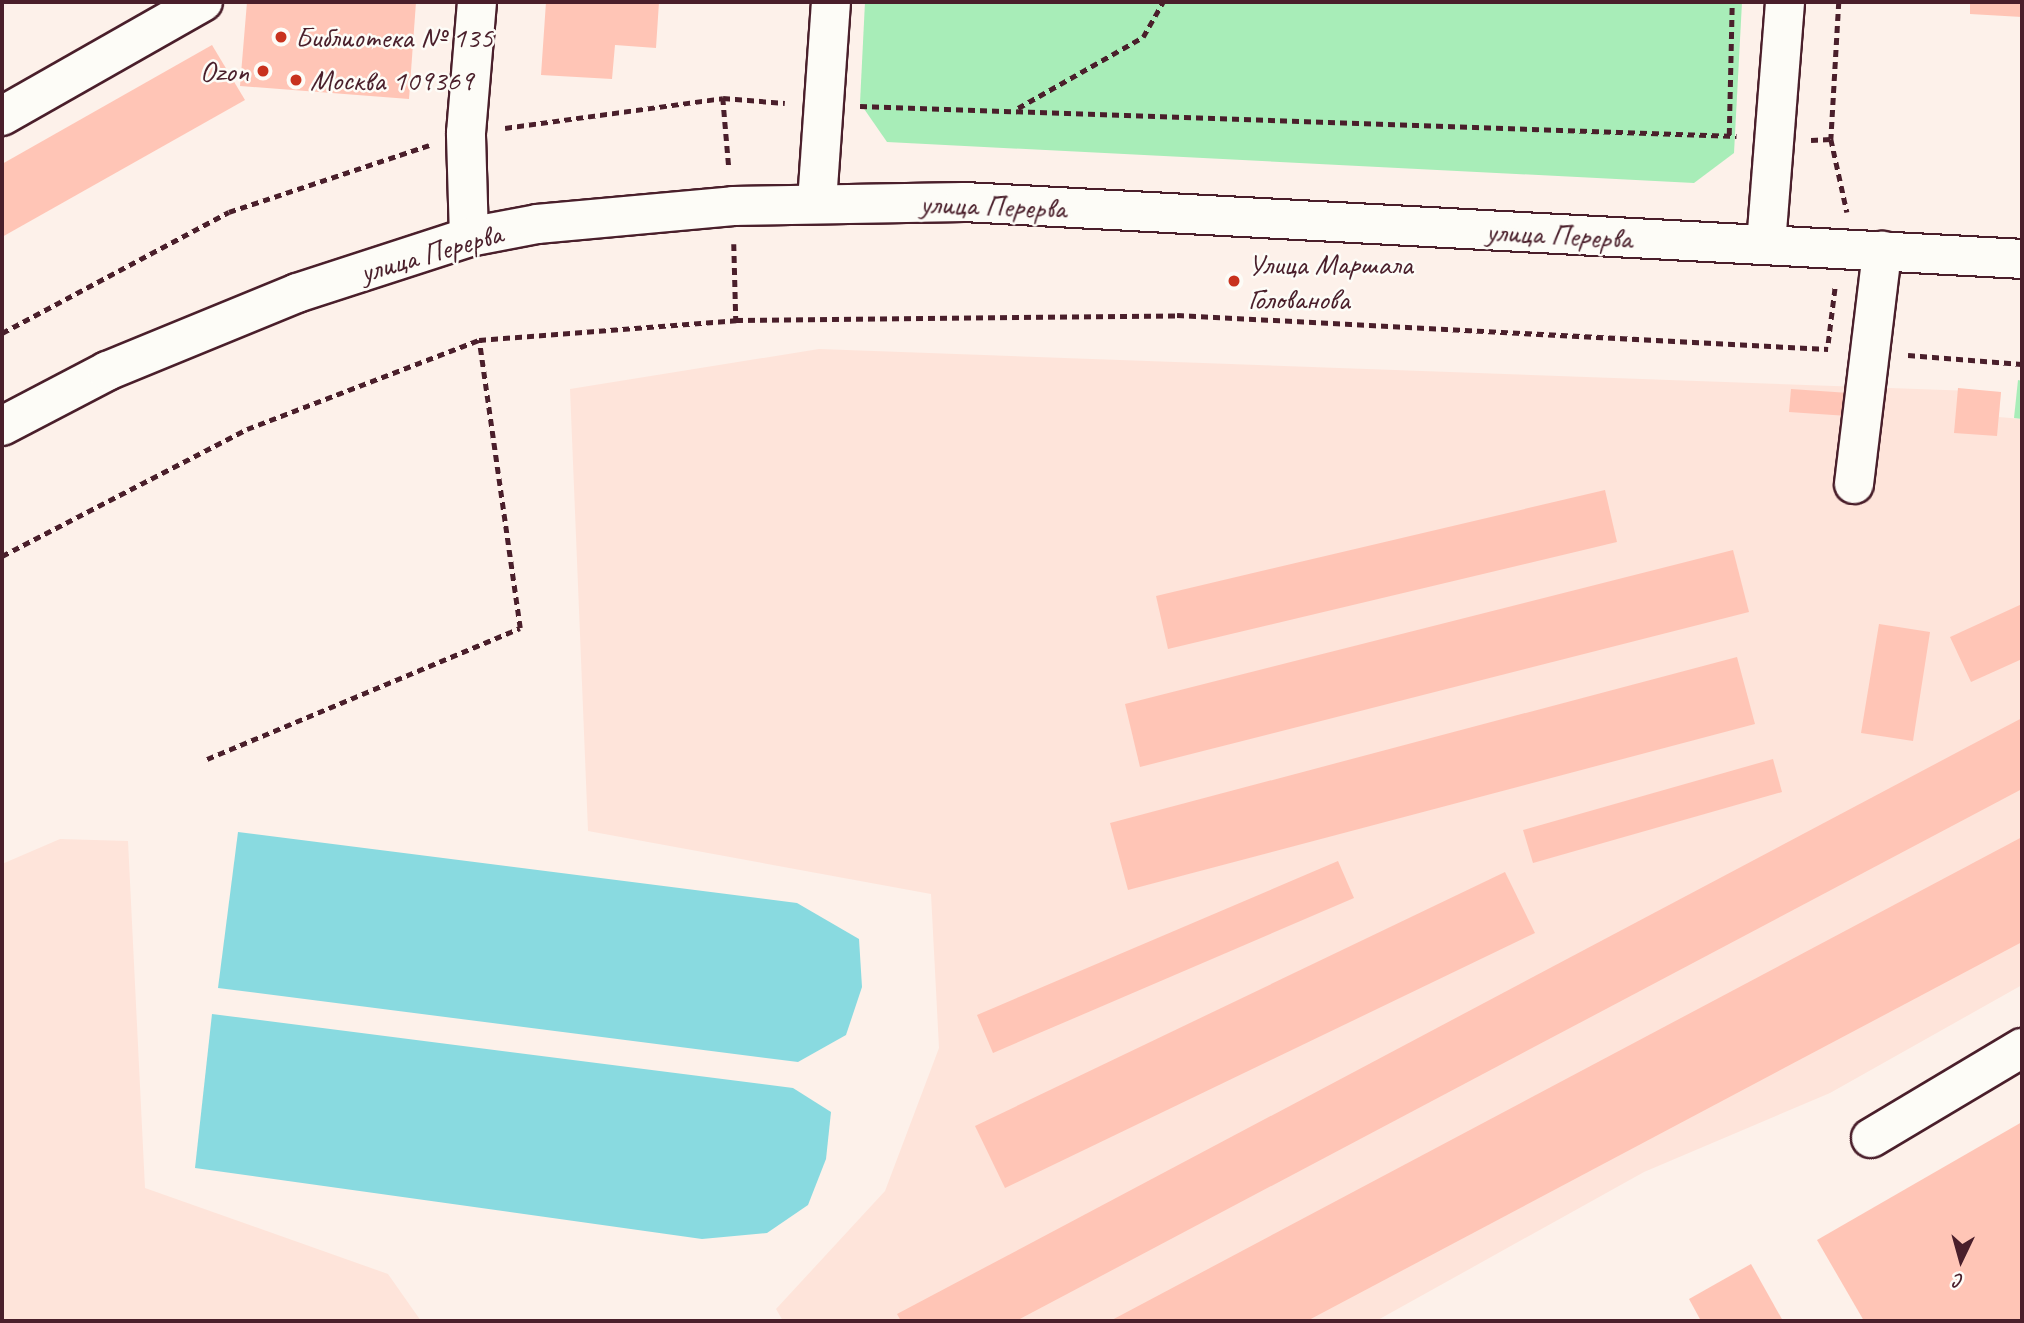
<!DOCTYPE html>
<meta charset="utf-8">
<style>
body{margin:0}
#map{position:relative;width:2024px;height:1323px;overflow:hidden;background:#fdf1ea;font-family:Caveat,sans-serif}
div>[style]{position:absolute}
[style*='--x']{left:calc(var(--x)*1px);top:calc(var(--y)*1px);width:calc(var(--w)*1px);rotate:calc(var(--a)*1deg)}
.built>*{inset:0;background:#fee4da}
.green>*{inset:0;background:#a8edb8}
.water>*{inset:0;background:#89dae0}
.building>*{inset:0;background:#ffc5b6}
.path>*{height:4.5px;margin-top:-2.25px;transform-origin:0;background:repeating-linear-gradient(90deg,#4a1f2b 0 7px,transparent 0 12px)}
.roads{filter:drop-shadow(2px 0 #4a1f2b) drop-shadow(-2px 0 #4a1f2b) drop-shadow(0 2px #4a1f2b) drop-shadow(0 -2px #4a1f2b)}
.minor>*{height:38px;margin:-19px;padding:0 19px;transform-origin:19px;border-radius:19px;background:#fdfcf7}
.major>*{height:38px;margin:-19px;padding:0 19px;transform-origin:19px;border-radius:19px;background:#fdfcf7}
.dots>*{width:19px;height:19px;translate:-50% -50%;box-sizing:border-box;border:4px solid #fdfcf7;border-radius:50%}
span{translate:-50% -50%;white-space:nowrap;text-align:center;line-height:1.15;-webkit-text-stroke:5px #fdfcf7;paint-order:stroke}
.poi-label{font-size:30px;color:#4a1f2b}
.left{translate:0 -50%;text-align:left}
.right{translate:-100% -50%;text-align:right}
.street-label{font-size:30px;color:#4a1f2b}
.frame{position:absolute;inset:0;border:4px solid #4a1f2b;pointer-events:none}
.north{position:absolute;left:1926px;top:1225px;width:70px;height:70px;-webkit-text-stroke:5px #fdfcf7;paint-order:stroke;rotate:185deg;font-size:19px;font-weight:700;line-height:28px;text-align:center;color:#4a1f2b}
.north::after{content:'';display:block;margin:auto;width:24px;height:32px;background:#4a1f2b;clip-path:polygon(50% 0,100% 100%,50% 72%,0 100%)}
</style>
<div id="map">
<div class="built">
<div style="clip-path:polygon(819px 349px,2001px 392px,1999px 417px,2022px 419px,2022px 985px,1830px 1093px,1644px 1172px,1376px 1321px,783px 1321px,776px 1309px,885px 1191px,939px 1048px,931px 894px,588px 831px,570px 389px)"></div>
<div style="clip-path:polygon(60px 839px,128px 841px,145px 1188px,388px 1274px,421px 1321px,2px 1321px,2px 864px)"></div>
</div>
<div class="green">
<div style="clip-path:polygon(865px 2px,1742px 2px,1734px 153px,1694px 183px,887px 142px,860px 103px)"></div>
<div style="clip-path:polygon(2018px 380px,2022px 381px,2022px 419px,2014px 418px)"></div>
</div>
<div class="water">
<div style="clip-path:polygon(238px 832px,797px 903px,859px 939px,862px 987px,846px 1035px,798px 1062px,218px 988px)"></div>
<div style="clip-path:polygon(212px 1014px,793px 1088px,831px 1112px,826px 1159px,808px 1205px,767px 1233px,702px 1239px,195px 1168px)"></div>
</div>
<div class="building">
<div style="clip-path:polygon(247px 2px,416px 2px,409px 99px,240px 86px)"></div>
<div style="clip-path:polygon(546px 2px,659px 2px,656px 48px,615px 45px,612px 79px,541px 75px)"></div>
<div style="clip-path:polygon(1970px 2px,2022px 2px,2022px 17px,1970px 14px)"></div>
<div style="clip-path:polygon(212px 45px,245px 100px,2px 237px,2px 164px)"></div>
<div style="clip-path:polygon(1958px 388px,2001px 392px,1997px 436px,1954px 433px)"></div>
<div style="clip-path:polygon(1791px 389px,1849px 393px,1848px 416px,1789px 412px)"></div>
<div style="clip-path:polygon(1605px 490px,1617px 542px,1168px 649px,1156px 596px)"></div>
<div style="clip-path:polygon(1733px 550px,1749px 612px,1140px 767px,1125px 704px)"></div>
<div style="clip-path:polygon(2022px 604px,2022px 659px,1971px 682px,1950px 637px)"></div>
<div style="clip-path:polygon(1879px 624px,1930px 632px,1913px 741px,1861px 733px)"></div>
<div style="clip-path:polygon(1737px 657px,1755px 724px,1128px 890px,1110px 823px)"></div>
<div style="clip-path:polygon(2022px 718px,2022px 789px,1016px 1321px,901px 1321px,897px 1314px)"></div>
<div style="clip-path:polygon(1773px 759px,1782px 792px,1533px 863px,1523px 830px)"></div>
<div style="clip-path:polygon(2022px 837px,2022px 942px,1307px 1321px,1110px 1321px)"></div>
<div style="clip-path:polygon(1338px 861px,1354px 898px,993px 1053px,977px 1015px)"></div>
<div style="clip-path:polygon(1505px 872px,1535px 933px,1005px 1188px,975px 1126px)"></div>
<div style="clip-path:polygon(2022px 1122px,2022px 1321px,1864px 1321px,1817px 1240px)"></div>
<div style="clip-path:polygon(1751px 1264px,1783px 1321px,1701px 1321px,1689px 1299px)"></div>
</div>
<div class="path">
<div style="--x:1839;--y:2;--w:137;--a:93.3"></div>
<div style="--x:1831;--y:139;--w:75;--a:77.6"></div>
<div style="--x:723;--y:98;--w:70;--a:85.1"></div>
<div style="--x:860;--y:106;--w:877;--a:1.96"></div>
<div style="--x:1018;--y:108;--w:144;--a:-29.6"></div>
<div style="--x:1143;--y:37;--w:40;--a:-60.3"></div>
<div style="--x:505;--y:128;--w:220;--a:-7.8"></div>
<div style="--x:723;--y:98;--w:62;--a:4.6"></div>
<div style="--x:1729;--y:135;--w:133;--a:-88.7"></div>
<div style="--x:1811;--y:140;--w:20;--a:-3"></div>
<div style="--x:734;--y:244;--w:76;--a:88.5"></div>
<div style="--x:2;--y:333;--w:257;--a:-28.1"></div>
<div style="--x:229;--y:212;--w:211;--a:-18.5"></div>
<div style="--x:1828;--y:343;--w:57;--a:-83"></div>
<div style="--x:1908;--y:355;--w:114;--a:4.5"></div>
<div style="--x:2;--y:556;--w:276;--a:-27.4"></div>
<div style="--x:247;--y:429;--w:248;--a:-21"></div>
<div style="--x:479;--y:340;--w:258;--a:-4.4"></div>
<div style="--x:736;--y:320;--w:441;--a:-0.6"></div>
<div style="--x:1177;--y:315;--w:652;--a:2.99"></div>
<div style="--x:207;--y:759;--w:339;--a:-22.7"></div>
<div style="--x:520;--y:628;--w:291;--a:-98.1"></div>
</div>
<div class="roads">
<div class="minor">
<div style="--x:2;--y:116;--w:231;--a:-29.6"></div>
<div style="--x:817;--y:202;--w:200;--a:-86"></div>
<div style="--x:469;--y:237;--w:104;--a:-91.7"></div>
<div style="--x:466;--y:133;--w:131;--a:-85.2"></div>
<div style="--x:1766;--y:244;--w:243;--a:-85.5"></div>
<div style="--x:1854;--y:484;--w:235;--a:-83.1"></div>
<div style="--x:1871;--y:1138;--w:176;--a:-30.8"></div>
</div>
<div class="major">
<div style="--x:2;--y:426;--w:119;--a:-27.6"></div>
<div style="--x:107;--y:371;--w:205;--a:-22.3"></div>
<div style="--x:297;--y:293;--w:181;--a:-18"></div>
<div style="--x:469;--y:237;--w:69;--a:-10.8"></div>
<div style="--x:537;--y:224;--w:197;--a:-5.2"></div>
<div style="--x:733;--y:206;--w:231;--a:-1"></div>
<div style="--x:964;--y:202;--w:1060;--a:3.08"></div>
</div>
</div>
<div class="dots">
<div style="left:281px;top:37px;background:#c8321e"></div>
<div style="left:263px;top:71px;background:#c8321e"></div>
<div style="left:296px;top:80px;background:#c8321e"></div>
<div style="left:1234px;top:281px;background:#c8321e"></div>
</div>
<div class="poi-label">
<span class="left" style="left:295px;top:37px">Библиотека № 135</span>
<span class="right" style="left:249px;top:71px">Ozon</span>
<span class="left" style="left:310px;top:80px">Москва 109369</span>
<span class="left" style="left:1248px;top:281px">Улица Маршала<br>Голованова</span>
</div>
<div class="street-label">
<span style="left:993px;top:206px;rotate:2deg">улица Перерва</span>
<span style="left:1559px;top:235px;rotate:3deg">улица Перерва</span>
<span style="left:431px;top:253px;rotate:-16deg">улица Перерва</span>
</div>
<div class="frame"></div>
<div class="north">С</div>
</div>
